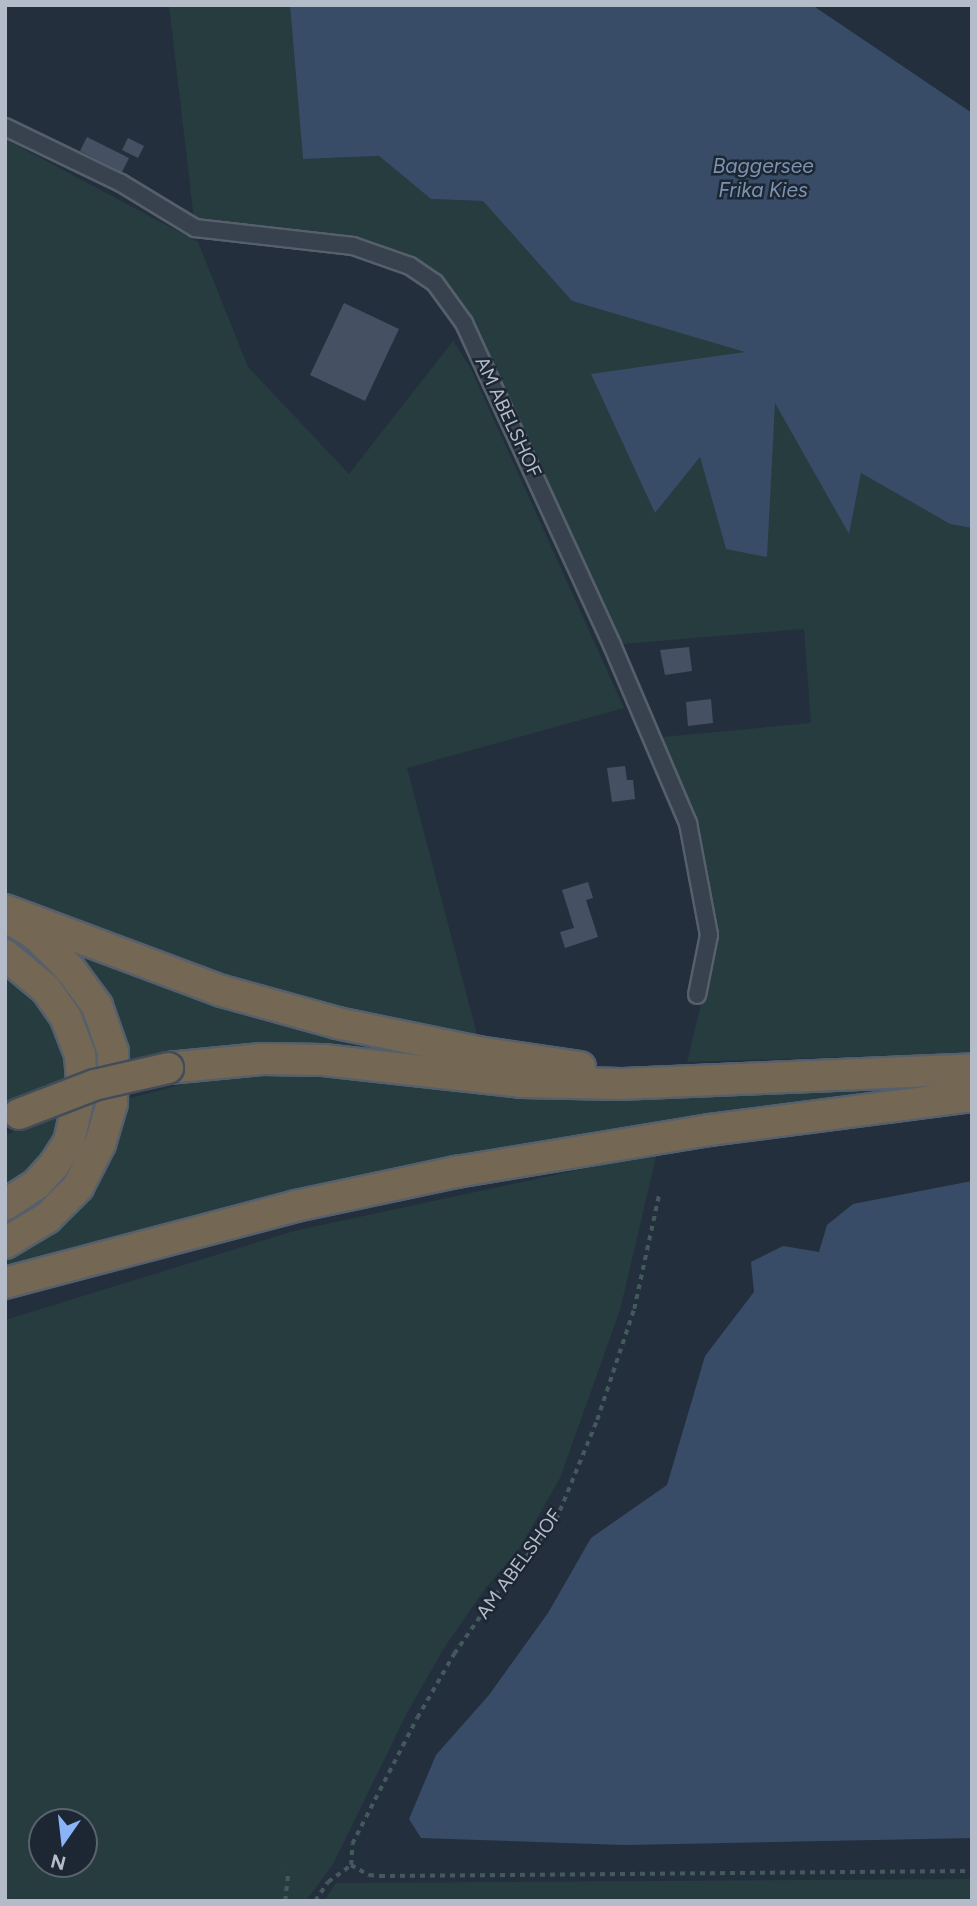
<!DOCTYPE html>
<style>
body{margin:0}
#map{position:relative;width:977px;height:1906px;overflow:hidden;background:#242f3e;font-family:Figtree,sans-serif}
div>[style]{position:absolute}
[style*='--x']{left:calc(var(--x)*1px);top:calc(var(--y)*1px);width:calc(var(--w)*1px);rotate:calc(var(--a)*1deg)}
.green>*{inset:0;background:#263c3f}
.water>*{inset:0;background:#394c67}
.building>*{inset:0;background:#455162}
.path>*{height:3.5px;margin-top:-1.75px;transform-origin:0;background:repeating-linear-gradient(90deg,#44595c 0 5px,transparent 0 10px)}
.roads{filter:drop-shadow(2px 0 #565f6c) drop-shadow(-2px 0 #565f6c) drop-shadow(0 2px #565f6c) drop-shadow(0 -2px #565f6c)}
.street>*{height:16px;margin:-8px;padding:0 8px;transform-origin:8px;border-radius:8px;background:#38414e}
.highway>*{height:30px;margin:-15px;padding:0 15px;transform-origin:15px;border-radius:15px;background:#746855}
.bridges{filter:drop-shadow(2px 0 #434c59) drop-shadow(-2px 0 #434c59) drop-shadow(0 2px #434c59) drop-shadow(0 -2px #434c59)}
.highway-bridge>*{height:30px;margin:-15px;padding:0 15px;transform-origin:15px;border-radius:15px;background:#746855}
span{translate:-50% -50%;white-space:nowrap;text-align:center;line-height:1.15;-webkit-text-stroke:5px #1d2633;paint-order:stroke}
.street-label{font-size:19px;color:#b4bcc9}
.water-label{font-size:21px;color:#7c92b1;font-style:italic}
.frame{position:absolute;inset:0;border:7px solid #b4bcc9;pointer-events:none}
.north{position:absolute;left:28px;top:1808px;width:70px;height:70px;box-sizing:border-box;background:#1d2633;border:2px solid #59626f;border-radius:50%;rotate:194deg;font-size:19px;font-weight:700;line-height:28px;text-align:center;color:#b4bcc9}
.north::after{content:'';display:block;margin:auto;width:24px;height:32px;background:#8ab4f8;clip-path:polygon(50% 0,100% 100%,50% 72%,0 100%)}
</style>
<div id="map">
<div class="green">
<div style="clip-path:polygon(169px 5px,290px 5px,303px 159px,379px 156px,431px 199px,483px 201px,572px 301px,748px 352px,655px 513px,700px 456px,726px 549px,775px 402px,849px 533px,861px 473px,950px 524px,972px 528px,972px 1053px,687px 1062px,703px 996px,709px 935px,688px 823px,652px 738px,811px 723px,804px 629px,612px 645px,464px 323px,435px 283px,353px 246px,195px 228px)"></div>
<div style="clip-path:polygon(5px 139px,198px 242px,248px 367px,349px 474px,453px 341px,471px 369px,624px 708px,407px 768px,479px 1042px,326px 1007px,205px 971px,5px 898px)"></div>
<div style="clip-path:polygon(5px 930px,34px 948px,83px 1001px,105px 1067px,92px 1071px,5px 945px)"></div>
<div style="clip-path:polygon(45px 934px,494px 1067px,120px 1068px)"></div>
<div style="clip-path:polygon(5px 964px,50px 1007px,75px 1076px,27px 1092px,5px 1104px)"></div>
<div style="clip-path:polygon(275px 1074px,409px 1084px,972px 1082px,685px 1119px,338px 1185px,155px 1227px,5px 1270px,5px 1254px,121px 1124px,127px 1099px,202px 1079px)"></div>
<div style="clip-path:polygon(70px 1111px,46px 1160px,5px 1187px,5px 1135px)"></div>
<div style="clip-path:polygon(evenodd,657px 1153px,620px 1310px,560px 1478px,520px 1548px,484px 1590px,444px 1648px,407px 1713px,333px 1864px,306px 1901px,5px 1901px,5px 1320px,294px 1231px,657px 1153px,42px 1822px,84px 1822px,84px 1864px,42px 1864px,42px 1822px)"></div>
<div style="clip-path:polygon(972px 1879px,972px 1901px,324px 1901px,336px 1883px)"></div>
</div>
<div class="water">
<div style="clip-path:polygon(290px 5px,812px 5px,972px 113px,972px 528px,950px 524px,861px 473px,849px 534px,775px 403px,767px 557px,726px 549px,700px 457px,655px 513px,591px 374px,745px 352px,572px 301px,483px 201px,431px 199px,379px 156px,303px 159px)"></div>
<div style="clip-path:polygon(972px 1181px,972px 1838px,624px 1845px,421px 1838px,409px 1819px,436px 1755px,489px 1695px,548px 1613px,591px 1538px,667px 1485px,705px 1356px,754px 1292px,751px 1262px,783px 1246px,819px 1252px,827px 1225px,853px 1204px)"></div>
</div>
<div class="building">
<div style="clip-path:polygon(87px 137px,129px 158px,122px 172px,80px 151px)"></div>
<div style="clip-path:polygon(128px 138px,144px 146px,138px 158px,122px 150px)"></div>
<div style="clip-path:polygon(344px 303px,399px 329px,365px 401px,310px 375px)"></div>
<div style="clip-path:polygon(689px 647px,692px 671px,665px 675px,660px 650px)"></div>
<div style="clip-path:polygon(711px 699px,713px 723px,688px 726px,686px 702px)"></div>
<div style="clip-path:polygon(625px 766px,627px 780px,633px 780px,635px 799px,612px 802px,607px 768px)"></div>
<div style="clip-path:polygon(588px 882px,593px 898px,586px 900px,598px 937px,565px 948px,560px 932px,574px 928px,562px 890px)"></div>
</div>
<div class="path">
<div style="--x:351;--y:1865;--w:21;--a:29"></div>
<div style="--x:369;--y:1875;--w:11;--a:5"></div>
<div style="--x:380;--y:1876;--w:592;--a:-0.48"></div>
<div style="--x:285;--y:1901;--w:30;--a:-84"></div>
<div style="--x:315;--y:1901;--w:23;--a:-56"></div>
<div style="--x:328;--y:1882;--w:29;--a:-36"></div>
<div style="--x:351;--y:1865;--w:21;--a:-87"></div>
<div style="--x:352;--y:1844;--w:142;--a:-62.7"></div>
<div style="--x:417;--y:1718;--w:74;--a:-60"></div>
<div style="--x:454;--y:1654;--w:72;--a:-55.2"></div>
<div style="--x:495;--y:1595;--w:97;--a:-50.9"></div>
<div style="--x:556;--y:1520;--w:108;--a:-67.7"></div>
<div style="--x:597;--y:1420;--w:117;--a:-71.6"></div>
<div style="--x:634;--y:1309;--w:118;--a:-77.7"></div>
</div>
<div class="roads">
<div class="street">
<div style="--x:5;--y:127;--w:129;--a:25.8"></div>
<div style="--x:121;--y:183;--w:87;--a:31.3"></div>
<div style="--x:195;--y:228;--w:159;--a:6.5"></div>
<div style="--x:353;--y:246;--w:60;--a:19.3"></div>
<div style="--x:410;--y:266;--w:30;--a:34"></div>
<div style="--x:435;--y:283;--w:49;--a:54.1"></div>
<div style="--x:464;--y:323;--w:354;--a:65.3"></div>
<div style="--x:612;--y:645;--w:194;--a:66.9"></div>
<div style="--x:688;--y:823;--w:114;--a:79.4"></div>
<div style="--x:709;--y:935;--w:61;--a:101.3"></div>
</div>
<div class="highway">
<div style="--x:5;--y:910;--w:232;--a:20.5"></div>
<div style="--x:222;--y:991;--w:119;--a:15.5"></div>
<div style="--x:337;--y:1023;--w:144;--a:11.6"></div>
<div style="--x:478;--y:1052;--w:103;--a:8.4"></div>
<div style="--x:5;--y:955;--w:53;--a:39.7"></div>
<div style="--x:46;--y:989;--w:35;--a:55"></div>
<div style="--x:66;--y:1018;--w:39;--a:69"></div>
<div style="--x:80;--y:1054;--w:30;--a:86"></div>
<div style="--x:82;--y:1084;--w:59;--a:102.6"></div>
<div style="--x:69;--y:1142;--w:27;--a:123"></div>
<div style="--x:54;--y:1165;--w:25;--a:132"></div>
<div style="--x:37;--y:1184;--w:38;--a:147"></div>
<div style="--x:168;--y:1068;--w:94;--a:-5.5"></div>
<div style="--x:262;--y:1059;--w:61;--a:0.9"></div>
<div style="--x:323;--y:1060;--w:199;--a:6.3"></div>
<div style="--x:521;--y:1082;--w:100;--a:1.1"></div>
<div style="--x:621;--y:1084;--w:351;--a:-2.4"></div>
<div style="--x:5;--y:1243;--w:49;--a:-30.8"></div>
<div style="--x:47;--y:1218;--w:44;--a:-45"></div>
<div style="--x:78;--y:1187;--w:48;--a:-62.9"></div>
<div style="--x:100;--y:1144;--w:43;--a:-73.7"></div>
<div style="--x:112;--y:1103;--w:51;--a:-88.9"></div>
<div style="--x:113;--y:1052;--w:49;--a:-109.2"></div>
<div style="--x:97;--y:1006;--w:47;--a:-126.4"></div>
<div style="--x:69;--y:968;--w:47;--a:-135"></div>
<div style="--x:36;--y:935;--w:25;--a:-148"></div>
<div style="--x:5;--y:1283;--w:301;--a:-14.8"></div>
<div style="--x:296;--y:1206;--w:164;--a:-12"></div>
<div style="--x:456;--y:1172;--w:257;--a:-9.4"></div>
<div style="--x:710;--y:1130;--w:264;--a:-7.4"></div>
</div>
</div>
<div class="bridges">
<div class="highway-bridge">
<div style="--x:19;--y:1114;--w:80;--a:-21.1"></div>
<div style="--x:94;--y:1085;--w:76;--a:-12.9"></div>
</div>
</div>
<div class="street-label">
<span style="left:508px;top:417px;rotate:65deg">AM ABELSHOF</span>
<span style="left:519px;top:1564px;rotate:-54deg">AM ABELSHOF</span>
</div>
<div class="water-label">
<span style="left:763px;top:178px">Baggersee<br>Frika Kies</span>
</div>
<div class="frame"></div>
<div class="north">N</div>
</div>
